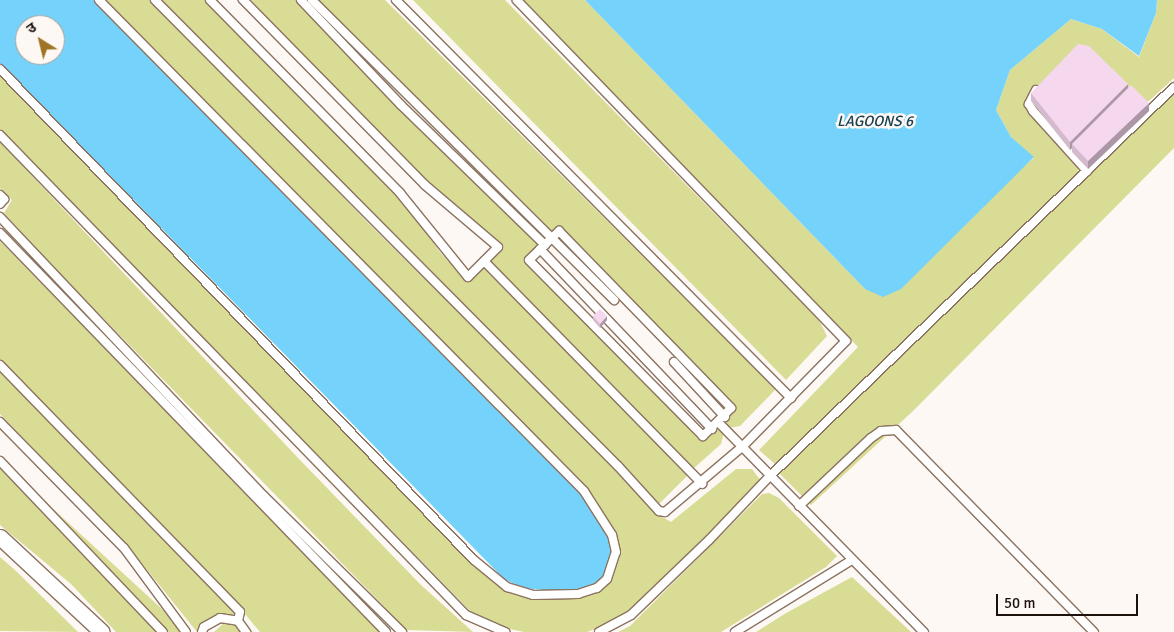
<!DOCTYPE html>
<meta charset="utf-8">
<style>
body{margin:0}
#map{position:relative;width:1174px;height:632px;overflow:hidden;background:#fef8f4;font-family:Signika,"Noto Sans Devanagari",sans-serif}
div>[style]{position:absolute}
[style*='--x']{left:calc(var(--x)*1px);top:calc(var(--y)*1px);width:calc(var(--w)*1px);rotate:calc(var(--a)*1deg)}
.green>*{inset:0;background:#d8dc94}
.water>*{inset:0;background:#75d3fb}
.roads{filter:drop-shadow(1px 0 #8c7361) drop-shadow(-1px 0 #8c7361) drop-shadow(0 1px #8c7361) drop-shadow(0 -1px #8c7361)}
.service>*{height:8px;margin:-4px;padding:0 4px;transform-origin:4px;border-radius:4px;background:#fff}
.minor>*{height:15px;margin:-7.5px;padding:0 7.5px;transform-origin:7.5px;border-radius:7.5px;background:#fff}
.wall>*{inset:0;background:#d3bacc}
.shaded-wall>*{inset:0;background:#ac97a6}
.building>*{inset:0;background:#f5d8ed}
span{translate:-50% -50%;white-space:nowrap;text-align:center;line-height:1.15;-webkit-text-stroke:5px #fef8f4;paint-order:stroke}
.water-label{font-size:15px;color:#164051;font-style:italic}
.north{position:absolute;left:15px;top:15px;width:50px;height:50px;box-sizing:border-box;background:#fef8f4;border:1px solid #a49c97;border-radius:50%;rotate:324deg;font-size:14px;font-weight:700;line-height:20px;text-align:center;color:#1c120b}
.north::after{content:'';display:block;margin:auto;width:18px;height:22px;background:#9f7424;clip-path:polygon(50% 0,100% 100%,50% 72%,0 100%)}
.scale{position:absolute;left:996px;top:594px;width:142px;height:22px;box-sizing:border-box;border:2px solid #1c120b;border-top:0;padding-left:6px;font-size:15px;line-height:18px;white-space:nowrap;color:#1c120b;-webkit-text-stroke:4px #fef8f4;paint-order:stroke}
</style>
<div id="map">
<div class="green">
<div style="clip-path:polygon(103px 0,153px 0,370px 225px,603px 456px,656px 513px,671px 522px,736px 469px,752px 469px,761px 481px,634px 609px,604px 626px,587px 632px,524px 632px,501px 627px,472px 613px,0 129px,0 74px,472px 563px,506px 590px,578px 595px,607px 581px,620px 556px,614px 532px,434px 332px)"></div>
<div style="clip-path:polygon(159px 0,207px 0,406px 203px,439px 251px,467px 282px,484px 266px,689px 474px,658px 505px)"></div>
<div style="clip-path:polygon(251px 0,298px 0,543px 245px,527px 260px,633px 368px,641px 381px,644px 379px,700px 441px,719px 427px,724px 432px,721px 444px,693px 469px,486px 261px,500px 246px,426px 183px)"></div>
<div style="clip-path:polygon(319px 0,385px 0,776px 389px,740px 426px,728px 428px,723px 423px,736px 409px,623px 290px,560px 227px,553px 232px)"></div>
<div style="clip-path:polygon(413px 0,505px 0,819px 320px,827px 336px,786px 380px)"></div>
<div style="clip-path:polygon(523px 0,585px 0,865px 289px,1034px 158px,1011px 137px,996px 110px,1010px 70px,1071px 19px,1102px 29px,1139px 57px,1156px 13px,1157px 0,1174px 0,1174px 78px,1149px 101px,1027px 100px,1078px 164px,1078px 175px,780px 464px,775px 464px,759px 450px,858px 347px)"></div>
<div style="clip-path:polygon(1174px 92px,1174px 148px,913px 411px,811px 505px,779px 473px)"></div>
<div style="clip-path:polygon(0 142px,300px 460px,420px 584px,473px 632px,407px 630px,69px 283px,4px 213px,12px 200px,0 188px)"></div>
<div style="clip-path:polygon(0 241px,382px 632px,260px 632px,221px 585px,0 360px)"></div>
<div style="clip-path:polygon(0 372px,163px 536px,240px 615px,218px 617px,204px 632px,197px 632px,132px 551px,0 414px)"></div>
<div style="clip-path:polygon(0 458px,25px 483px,187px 632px,116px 632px,71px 584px,0 525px)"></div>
<div style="clip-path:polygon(769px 493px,779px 498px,837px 556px,826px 567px,721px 632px,618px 632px,630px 626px,762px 494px)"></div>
<div style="clip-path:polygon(0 557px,15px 570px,78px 632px,0 631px)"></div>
<div style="clip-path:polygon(852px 577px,911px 632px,756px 632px,786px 613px)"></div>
<div style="clip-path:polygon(225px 622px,242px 623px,253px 632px,214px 632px)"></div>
</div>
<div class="water">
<div style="clip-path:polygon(evenodd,0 0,94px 0,583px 492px,608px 531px,614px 552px,609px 569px,599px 583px,565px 592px,523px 588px,504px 579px,0 63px,0 0,25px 25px,55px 25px,55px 55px,25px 55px,25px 25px)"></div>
<div style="clip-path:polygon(585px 0,1157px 0,1156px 13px,1139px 56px,1102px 29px,1071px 19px,1010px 70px,996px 110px,1011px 137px,1034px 157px,901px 289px,883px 297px,865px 289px)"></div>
</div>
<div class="roads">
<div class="service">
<div style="--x:155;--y:0;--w:657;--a:45.19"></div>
<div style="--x:618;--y:466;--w:61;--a:47.7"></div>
<div style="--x:659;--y:511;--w:6;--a:9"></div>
<div style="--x:665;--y:512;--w:102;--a:-40.2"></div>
<div style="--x:743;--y:446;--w:147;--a:-45.6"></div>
<div style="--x:846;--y:341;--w:474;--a:-134"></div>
<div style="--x:210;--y:0;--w:271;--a:45.4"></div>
<div style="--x:400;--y:193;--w:108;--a:51"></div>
<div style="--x:468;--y:277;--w:42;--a:-45"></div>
<div style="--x:498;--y:247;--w:96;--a:-139.7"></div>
<div style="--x:425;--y:185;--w:260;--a:-134.5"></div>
<div style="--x:301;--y:0;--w:145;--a:46.4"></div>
<div style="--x:401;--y:105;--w:201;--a:44.2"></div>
<div style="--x:312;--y:0;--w:426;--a:44.8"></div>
<div style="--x:396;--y:0;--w:561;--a:45.22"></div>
<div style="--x:0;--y:69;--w:682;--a:46.01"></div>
<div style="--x:474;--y:560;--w:43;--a:39.3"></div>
<div style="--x:507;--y:587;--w:27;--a:17"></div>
<div style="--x:533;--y:595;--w:45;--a:-1.3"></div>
<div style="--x:578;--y:594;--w:20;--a:-18"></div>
<div style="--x:597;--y:588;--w:13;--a:-42"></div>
<div style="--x:607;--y:579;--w:28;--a:-72"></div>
<div style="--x:616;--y:552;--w:17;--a:-103"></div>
<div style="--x:612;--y:535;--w:52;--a:-122.5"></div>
<div style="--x:584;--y:491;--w:690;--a:-134.65"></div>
<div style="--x:1036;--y:90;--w:16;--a:117"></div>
<div style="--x:1029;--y:104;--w:8;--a:60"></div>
<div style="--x:1033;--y:111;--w:81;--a:48"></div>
<div style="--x:0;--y:135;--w:669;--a:45.85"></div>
<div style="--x:466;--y:615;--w:43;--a:23.6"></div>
<div style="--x:0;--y:195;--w:6;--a:45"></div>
<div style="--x:4;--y:199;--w:6;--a:129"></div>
<div style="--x:0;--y:217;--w:384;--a:46.6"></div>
<div style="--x:264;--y:496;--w:194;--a:44.6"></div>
<div style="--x:559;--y:231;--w:247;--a:45.8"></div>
<div style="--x:731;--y:408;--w:40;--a:135"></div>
<div style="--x:703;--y:436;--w:247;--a:-134.7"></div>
<div style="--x:529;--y:260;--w:42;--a:-44"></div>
<div style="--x:0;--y:233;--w:555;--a:45.95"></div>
<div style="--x:540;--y:249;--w:249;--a:46.3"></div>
<div style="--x:484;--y:261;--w:312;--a:45.6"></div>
<div style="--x:674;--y:362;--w:75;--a:47.2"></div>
<div style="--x:0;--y:365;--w:344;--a:45.8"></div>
<div style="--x:240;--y:612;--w:9;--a:103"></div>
<div style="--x:0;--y:422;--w:177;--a:45.5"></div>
<div style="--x:124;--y:548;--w:104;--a:53.6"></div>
<div style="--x:719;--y:423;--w:293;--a:45.6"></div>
<div style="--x:0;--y:461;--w:236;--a:46.4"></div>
<div style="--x:799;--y:506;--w:99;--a:-43.4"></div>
<div style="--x:871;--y:438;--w:12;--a:-35"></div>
<div style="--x:881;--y:431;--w:15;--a:-4"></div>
<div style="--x:896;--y:430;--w:283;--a:45.6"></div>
<div style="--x:202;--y:632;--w:5;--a:-68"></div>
<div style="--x:204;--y:627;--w:18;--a:-29"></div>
<div style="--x:220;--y:618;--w:18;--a:9"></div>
<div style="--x:238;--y:621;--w:14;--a:54"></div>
<div style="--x:599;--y:632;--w:36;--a:-28"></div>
<div style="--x:631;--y:615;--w:108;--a:-43.9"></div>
<div style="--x:709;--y:540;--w:90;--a:-46.4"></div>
<div style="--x:771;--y:475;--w:559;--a:-43.91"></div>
<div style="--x:735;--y:632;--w:137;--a:-31.6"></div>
</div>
<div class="minor">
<div style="--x:0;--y:537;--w:139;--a:43"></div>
</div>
</div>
<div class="wall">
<div style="clip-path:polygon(1128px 87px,1149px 111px,1088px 169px,1072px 152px,1072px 148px,1070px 150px,1031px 101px,1031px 93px)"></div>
<div style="clip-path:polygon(593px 316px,607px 320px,600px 328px,593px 320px)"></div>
</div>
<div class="shaded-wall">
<div style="clip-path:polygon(1128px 84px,1128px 92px,1072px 144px,1072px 148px,1070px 150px,1070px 142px)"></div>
<div style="clip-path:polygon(1149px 103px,1149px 111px,1088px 169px,1088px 161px)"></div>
<div style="clip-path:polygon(607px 316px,607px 320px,600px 328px,600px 324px)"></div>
</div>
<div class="building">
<div style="clip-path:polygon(1078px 44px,1089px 46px,1128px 84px,1070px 142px,1031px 93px)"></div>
<div style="clip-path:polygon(1131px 85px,1149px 103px,1088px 161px,1072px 144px)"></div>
<div style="clip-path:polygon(600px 309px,607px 316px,600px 324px,593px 316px)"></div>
</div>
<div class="water-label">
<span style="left:875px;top:122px">LAGOONS 6</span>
</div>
<div class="north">उ</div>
<div class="scale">50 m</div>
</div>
